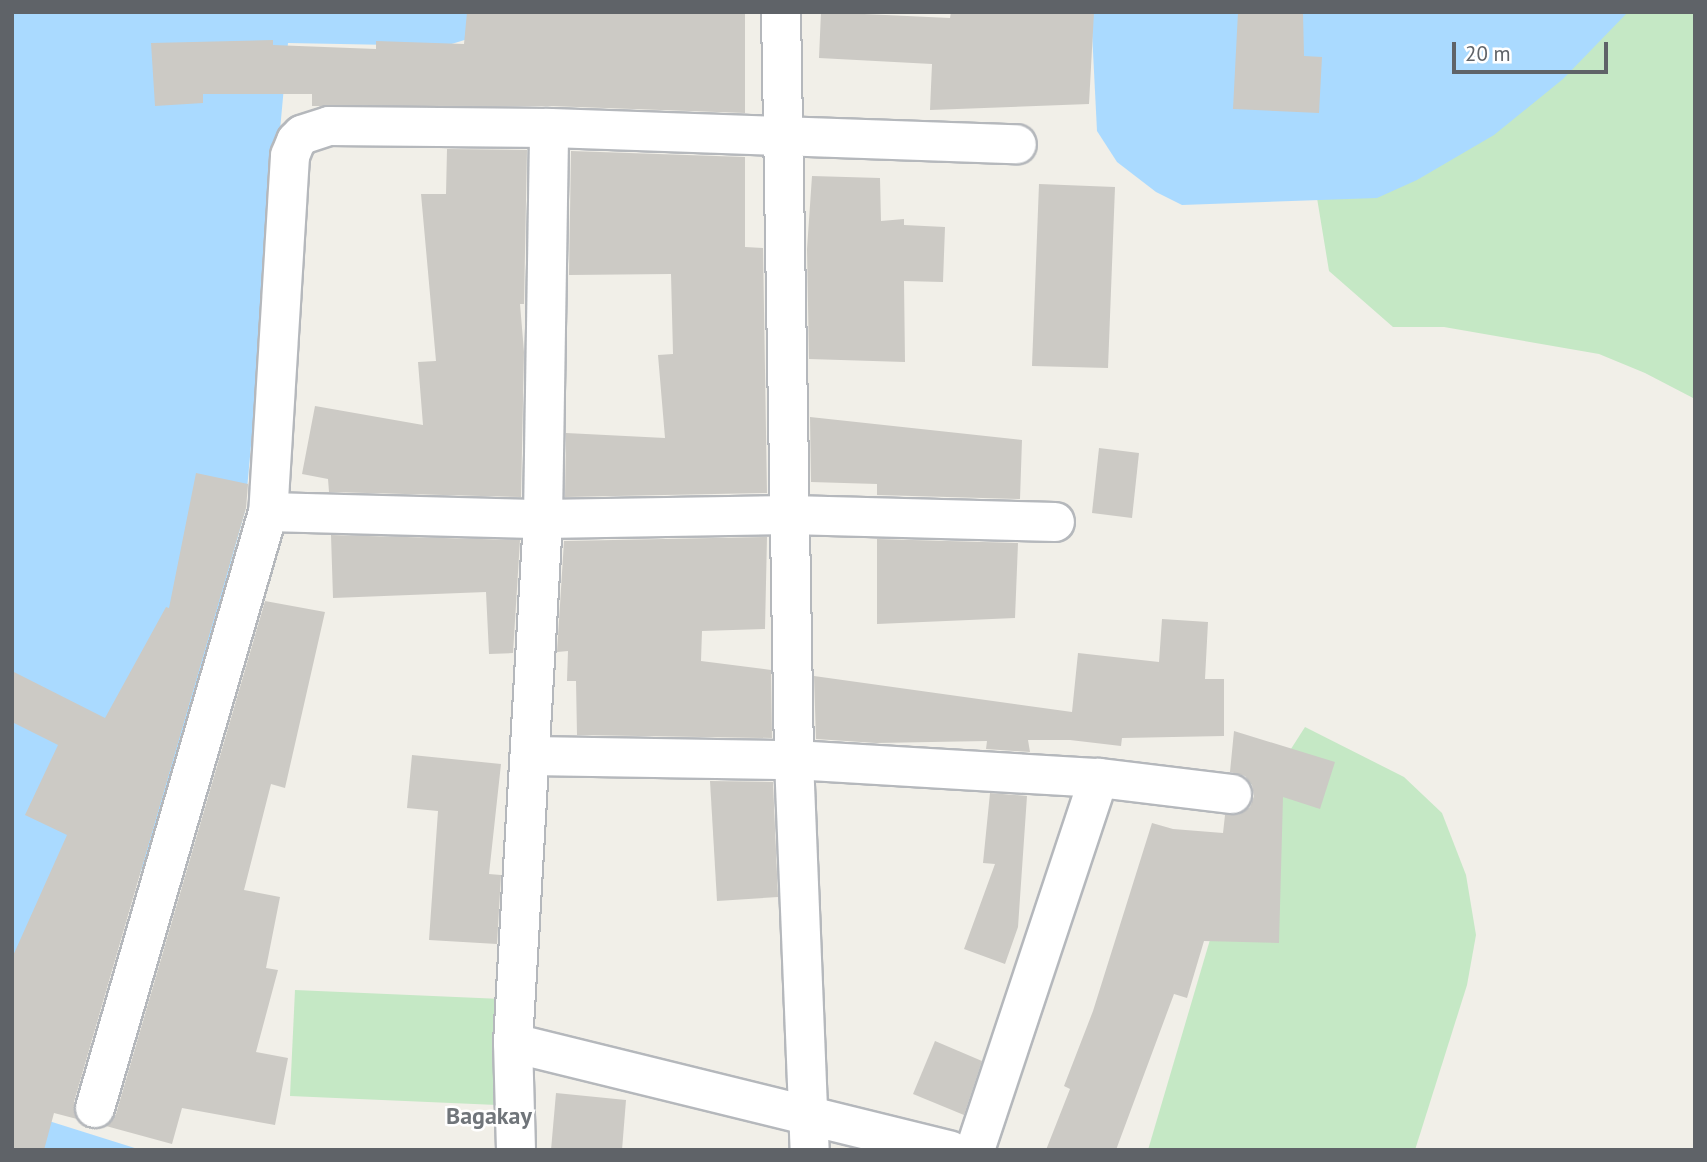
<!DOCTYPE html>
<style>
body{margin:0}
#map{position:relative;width:1707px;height:1162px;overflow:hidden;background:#f1efe8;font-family:"PT Sans",sans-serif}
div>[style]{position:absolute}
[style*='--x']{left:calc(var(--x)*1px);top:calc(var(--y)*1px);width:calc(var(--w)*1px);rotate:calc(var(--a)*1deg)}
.green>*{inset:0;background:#c5e8c5}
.water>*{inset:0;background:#aadaff}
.building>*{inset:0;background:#cccac5}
.roads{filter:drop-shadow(2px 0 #b5b8bc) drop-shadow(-2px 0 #b5b8bc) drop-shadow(0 2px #b5b8bc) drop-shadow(0 -2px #b5b8bc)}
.street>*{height:38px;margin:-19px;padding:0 19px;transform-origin:19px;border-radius:19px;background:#fff}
.secondary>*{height:38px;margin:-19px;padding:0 19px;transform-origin:19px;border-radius:19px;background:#fff}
span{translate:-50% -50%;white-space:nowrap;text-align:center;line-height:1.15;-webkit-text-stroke:5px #fff;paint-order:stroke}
.quarter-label{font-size:24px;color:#70757a;font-weight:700}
.frame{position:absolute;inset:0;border:14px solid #5f6368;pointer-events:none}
.scale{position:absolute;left:1452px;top:42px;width:156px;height:32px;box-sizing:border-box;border:4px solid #5f6368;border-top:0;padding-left:9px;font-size:21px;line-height:24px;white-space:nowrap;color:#5f6368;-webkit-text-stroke:5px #fff;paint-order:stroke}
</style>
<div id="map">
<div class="green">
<div style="clip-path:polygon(1296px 12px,1695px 12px,1695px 399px,1645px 373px,1599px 354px,1444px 327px,1393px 327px,1329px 271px,1317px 198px)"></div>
<div style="clip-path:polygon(1305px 727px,1404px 777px,1442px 813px,1466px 875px,1476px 935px,1467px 985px,1415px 1150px,1148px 1150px,1245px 821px)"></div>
<div style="clip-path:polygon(295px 990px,502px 999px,497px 1105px,290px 1096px)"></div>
</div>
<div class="water">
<div style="clip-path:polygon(12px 12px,744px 12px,546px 15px,445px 46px,288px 43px,245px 511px,156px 837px,33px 1116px,141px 1150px,12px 1150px)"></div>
<div style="clip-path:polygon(1091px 12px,1628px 12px,1563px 79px,1494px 135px,1417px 180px,1377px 198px,1182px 205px,1156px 192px,1117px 162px,1097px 131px)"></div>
</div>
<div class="building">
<div style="clip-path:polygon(467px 12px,745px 12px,745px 113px,549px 106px,312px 106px,312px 94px,203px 94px,203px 103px,155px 106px,151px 43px,273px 40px,273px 45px,376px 49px,376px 41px,464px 44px)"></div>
<div style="clip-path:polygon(821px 12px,950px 18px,951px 12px,1094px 12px,1089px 104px,930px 110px,932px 64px,819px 58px)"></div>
<div style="clip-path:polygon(1238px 12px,1303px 12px,1304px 56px,1322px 57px,1319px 113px,1233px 109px)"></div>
<div style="clip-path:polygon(447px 149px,527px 150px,524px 304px,520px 304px,524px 352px,521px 497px,329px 492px,328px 479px,302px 474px,315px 406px,423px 425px,418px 362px,436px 361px,421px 194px,446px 194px)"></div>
<div style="clip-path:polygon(571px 151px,745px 157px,745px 247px,763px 248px,767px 493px,565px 497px,566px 433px,665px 438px,658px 355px,673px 354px,671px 274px,569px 275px)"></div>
<div style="clip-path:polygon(812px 176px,880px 178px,881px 221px,904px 219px,904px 225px,945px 227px,943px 282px,904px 281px,905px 362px,809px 359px,807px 249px)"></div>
<div style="clip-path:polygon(1039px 184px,1115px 187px,1108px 368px,1032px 366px)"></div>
<div style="clip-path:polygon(810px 417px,1022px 440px,1020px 499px,877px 495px,877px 484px,811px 482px)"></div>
<div style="clip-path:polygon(1099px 448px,1139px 453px,1132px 518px,1092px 513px)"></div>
<div style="clip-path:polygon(196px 473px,248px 484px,246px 508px,74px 1102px,77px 1119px,54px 1113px,44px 1150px,12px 1150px,12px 958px,67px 835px,25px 815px,58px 745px,12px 722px,12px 671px,105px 718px,166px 607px,169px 608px)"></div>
<div style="clip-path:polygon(331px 535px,520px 540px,513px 653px,489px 654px,486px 592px,333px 598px)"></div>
<div style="clip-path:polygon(767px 537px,765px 629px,702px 631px,701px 661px,771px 670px,772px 738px,577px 735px,576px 681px,567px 681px,568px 651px,557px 652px,564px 541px)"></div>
<div style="clip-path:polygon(877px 539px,1018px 543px,1015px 618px,877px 624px)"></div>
<div style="clip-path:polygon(265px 601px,325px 612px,285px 788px,271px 784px,244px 890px,280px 897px,266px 968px,278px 970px,256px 1052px,288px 1058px,275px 1125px,182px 1108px,172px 1144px,106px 1126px,116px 1114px)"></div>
<div style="clip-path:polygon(1162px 619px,1208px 622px,1205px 679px,1224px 679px,1224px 736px,1122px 738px,1121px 746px,1070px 740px,1028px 740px,1030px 752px,986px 749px,987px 741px,876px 743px,816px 739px,814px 676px,1072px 712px,1078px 653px,1159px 662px)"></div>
<div style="clip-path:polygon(1234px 731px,1335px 762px,1320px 809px,1283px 797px,1279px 943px,1204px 941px,1187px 998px,1174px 994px,1116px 1150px,1046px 1150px,1070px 1089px,1064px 1086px,1093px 1011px,1152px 823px,1173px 829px,1223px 833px,1225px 815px,1240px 814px,1250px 807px,1254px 796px,1252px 785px,1245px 776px,1230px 772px)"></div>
<div style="clip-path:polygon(412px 755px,501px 764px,489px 874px,501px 875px,497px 944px,429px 940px,438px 811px,407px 808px)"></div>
<div style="clip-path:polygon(710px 781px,773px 782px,778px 897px,717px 901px)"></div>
<div style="clip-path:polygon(990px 793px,1027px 796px,1018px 927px,1005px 964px,964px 949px,995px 864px,983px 863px)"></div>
<div style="clip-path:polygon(935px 1041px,982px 1061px,964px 1115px,913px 1094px)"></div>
<div style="clip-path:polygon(556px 1093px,626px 1100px,622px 1150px,551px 1150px)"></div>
</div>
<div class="roads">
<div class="street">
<div style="--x:549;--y:128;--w:220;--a:-179.5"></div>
<div style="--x:329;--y:126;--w:28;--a:162"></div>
<div style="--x:302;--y:135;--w:8;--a:135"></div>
<div style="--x:296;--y:141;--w:16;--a:112"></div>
<div style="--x:290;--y:156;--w:357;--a:93.5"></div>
<div style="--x:268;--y:512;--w:275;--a:1.5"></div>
<div style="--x:543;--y:519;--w:247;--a:-0.9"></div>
<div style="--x:790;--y:515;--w:265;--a:1.5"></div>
<div style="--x:531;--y:756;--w:263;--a:0.9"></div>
<div style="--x:794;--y:760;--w:306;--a:3.4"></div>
<div style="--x:1099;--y:778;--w:134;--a:6.9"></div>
<div style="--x:513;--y:1043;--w:450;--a:13.8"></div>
<div style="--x:95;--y:1108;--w:621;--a:-73.81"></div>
<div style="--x:516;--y:1150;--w:107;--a:-91.6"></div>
<div style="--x:513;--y:1043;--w:525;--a:-86.72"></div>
<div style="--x:543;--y:519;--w:391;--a:-89.1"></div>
<div style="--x:549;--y:128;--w:468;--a:2"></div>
<div style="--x:975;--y:1150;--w:392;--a:-71.6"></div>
</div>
<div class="secondary">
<div style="--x:781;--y:12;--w:748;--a:89"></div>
<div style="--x:794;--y:760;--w:390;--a:87.7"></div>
</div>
</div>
<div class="quarter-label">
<span style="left:489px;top:1116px">Bagakay</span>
</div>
<div class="frame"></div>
<div class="scale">20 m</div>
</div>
